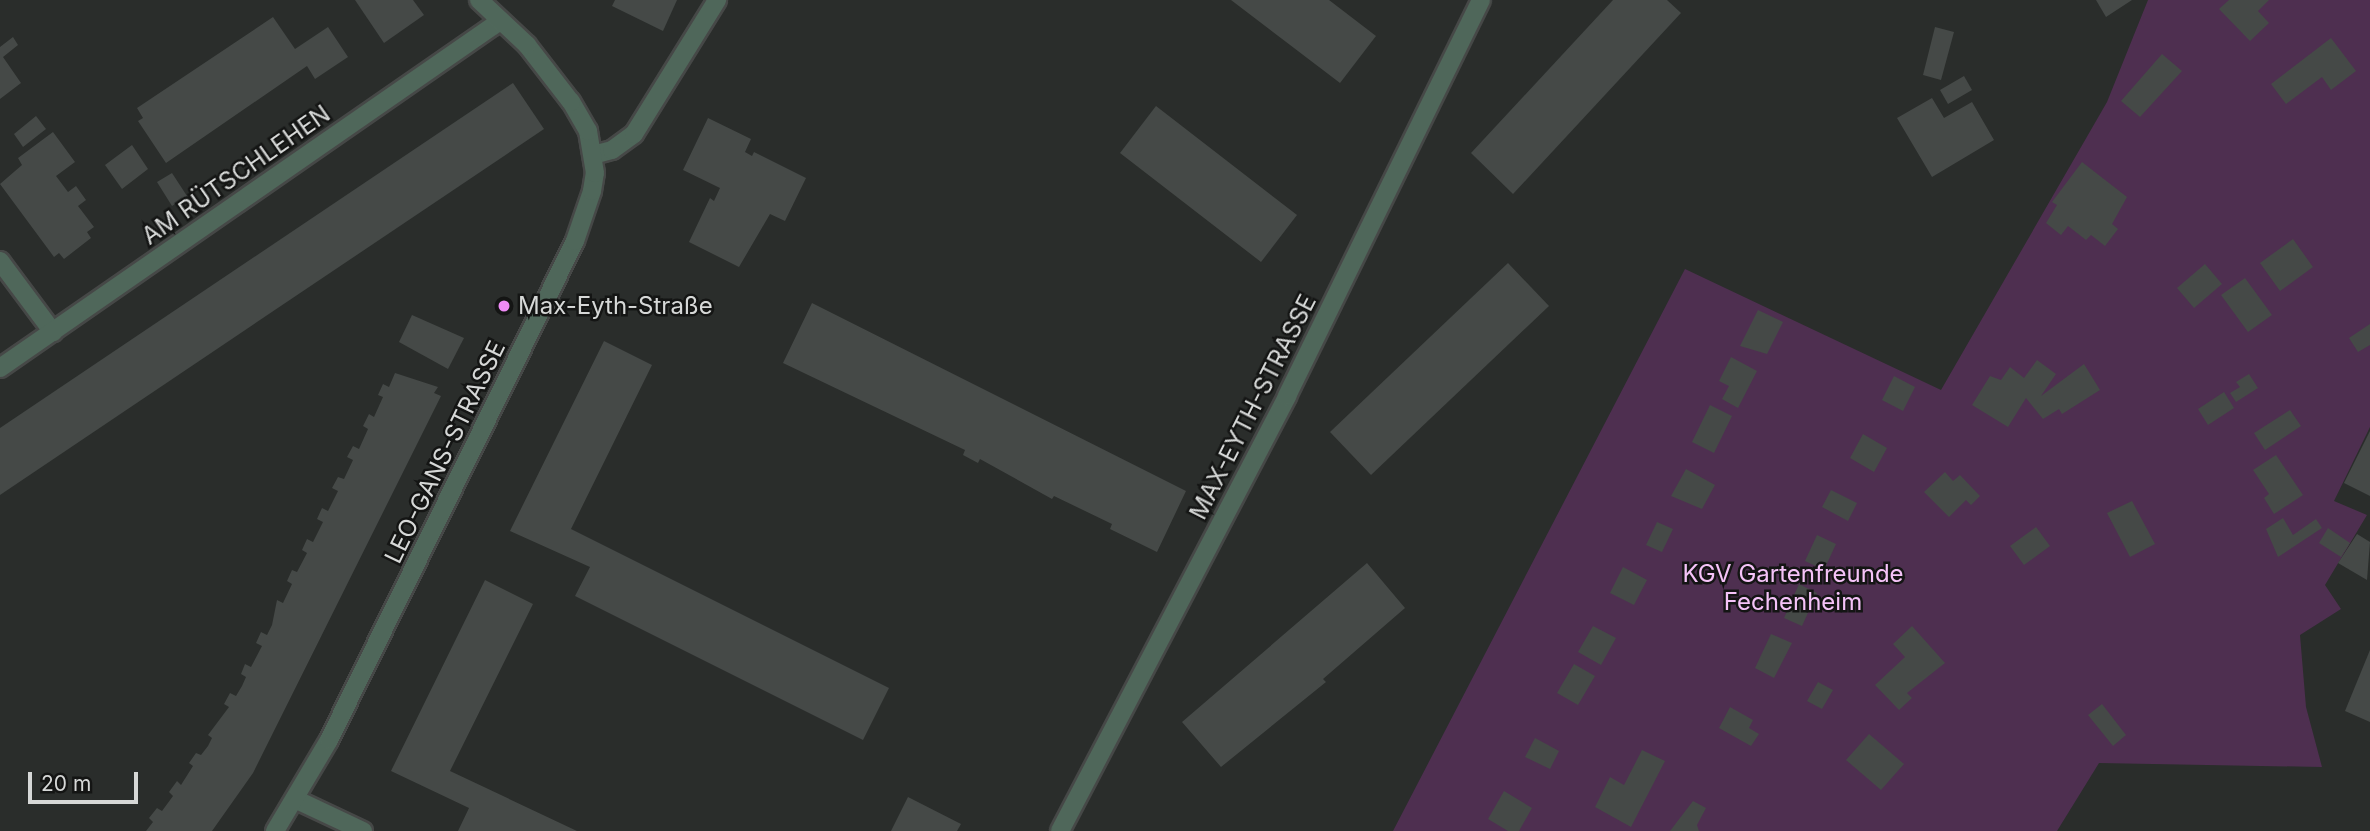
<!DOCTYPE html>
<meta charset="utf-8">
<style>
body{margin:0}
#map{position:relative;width:2370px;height:831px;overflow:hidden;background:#2a2d2b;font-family:Inter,sans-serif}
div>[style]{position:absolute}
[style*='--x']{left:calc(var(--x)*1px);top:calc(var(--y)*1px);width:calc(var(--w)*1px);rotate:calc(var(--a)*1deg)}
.green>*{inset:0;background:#4e2f50}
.building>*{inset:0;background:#454947}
.roads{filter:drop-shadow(2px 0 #464847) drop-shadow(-2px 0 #464847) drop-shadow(0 2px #464847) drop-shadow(0 -2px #464847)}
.minor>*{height:18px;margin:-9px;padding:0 9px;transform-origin:9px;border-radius:9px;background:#4f675a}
.dots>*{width:19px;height:19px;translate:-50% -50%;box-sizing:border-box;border:4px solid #141514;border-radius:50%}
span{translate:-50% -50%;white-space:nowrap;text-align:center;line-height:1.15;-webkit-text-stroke:5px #141514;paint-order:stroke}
.street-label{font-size:24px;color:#d6d8d7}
.poi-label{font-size:24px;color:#d6d8d7}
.left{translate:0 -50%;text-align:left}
.park-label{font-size:24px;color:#f5c3f8}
.scale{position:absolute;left:28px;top:772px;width:110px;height:32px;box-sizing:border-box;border:4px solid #d6d8d7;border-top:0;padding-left:9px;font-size:21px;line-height:24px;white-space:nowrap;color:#d6d8d7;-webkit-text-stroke:5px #141514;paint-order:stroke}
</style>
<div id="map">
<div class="green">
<div style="clip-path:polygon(2148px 0,2370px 0,2370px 427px,2334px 501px,2367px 515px,2325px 585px,2341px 609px,2300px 635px,2306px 707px,2322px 767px,2099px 763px,2057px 831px,1393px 831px,1685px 269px,1941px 390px,2107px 102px)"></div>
</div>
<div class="building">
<div style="clip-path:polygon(355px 0,413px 0,424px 15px,384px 43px)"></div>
<div style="clip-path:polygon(615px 0,677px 0,663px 31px,612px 6px)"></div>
<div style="clip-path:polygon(1231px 0,1329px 0,1376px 36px,1340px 83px)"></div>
<div style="clip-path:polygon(1613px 0,1667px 0,1681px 13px,1513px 194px,1471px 153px)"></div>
<div style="clip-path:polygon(2096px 0,2132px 0,2106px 17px)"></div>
<div style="clip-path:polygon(2229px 0,2269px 0,2258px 11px,2269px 23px,2250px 41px,2219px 9px)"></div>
<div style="clip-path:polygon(273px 17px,295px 49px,328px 27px,348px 57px,315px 79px,307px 66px,166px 163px,138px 121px,143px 118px,137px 108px)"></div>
<div style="clip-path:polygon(1935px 27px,1954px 32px,1941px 80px,1923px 75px)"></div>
<div style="clip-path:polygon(13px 37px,18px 45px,3px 57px,21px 83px,0 99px,0 47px)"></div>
<div style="clip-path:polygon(2331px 38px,2356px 71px,2331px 90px,2322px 77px,2286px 104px,2271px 84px)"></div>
<div style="clip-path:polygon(2162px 54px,2182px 71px,2140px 117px,2121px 101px)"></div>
<div style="clip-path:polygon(1964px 76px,1972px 90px,1948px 104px,1940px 90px)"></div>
<div style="clip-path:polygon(513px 83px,544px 129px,0 495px,0 428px)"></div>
<div style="clip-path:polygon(1932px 98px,1944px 118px,1972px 102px,1994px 140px,1932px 177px,1897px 118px)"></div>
<div style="clip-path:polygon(1156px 106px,1297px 215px,1261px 262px,1120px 153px)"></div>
<div style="clip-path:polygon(36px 116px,46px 129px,23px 147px,14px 134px)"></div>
<div style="clip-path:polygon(708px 118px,751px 139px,745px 152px,752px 156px,754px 152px,806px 178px,785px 221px,770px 214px,739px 267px,689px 242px,710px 198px,714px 201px,720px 188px,683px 170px)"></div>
<div style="clip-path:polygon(53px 132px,75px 162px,56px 176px,68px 192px,76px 186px,86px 200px,78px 206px,94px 227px,87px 232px,91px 238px,64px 259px,59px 253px,54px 257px,0 184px,22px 165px,18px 158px)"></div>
<div style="clip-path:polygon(132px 145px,148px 169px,122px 189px,105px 165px)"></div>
<div style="clip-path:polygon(2082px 162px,2127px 197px,2112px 224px,2118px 229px,2105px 246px,2091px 235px,2086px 240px,2068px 226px,2061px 235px,2046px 223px,2057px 205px,2052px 202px)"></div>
<div style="clip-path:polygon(172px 173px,187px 196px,172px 206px,157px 182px)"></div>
<div style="clip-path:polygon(2293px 239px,2313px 267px,2280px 291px,2260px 263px)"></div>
<div style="clip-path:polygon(1508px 263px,1549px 306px,1371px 475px,1330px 432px)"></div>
<div style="clip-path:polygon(2205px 264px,2222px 284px,2194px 308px,2177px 288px)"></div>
<div style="clip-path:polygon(2245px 278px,2272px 315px,2248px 332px,2221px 295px)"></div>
<div style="clip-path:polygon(812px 303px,1186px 491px,1157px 552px,1110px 529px,1112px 524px,1054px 496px,1052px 499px,980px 459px,978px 463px,963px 455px,965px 450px,783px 363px)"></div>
<div style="clip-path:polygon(1758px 310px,1783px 322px,1767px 354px,1740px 346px)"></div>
<div style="clip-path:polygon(412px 315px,464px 338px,448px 369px,399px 342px)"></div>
<div style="clip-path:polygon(2370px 324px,2370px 345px,2358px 352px,2349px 338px)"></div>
<div style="clip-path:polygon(604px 341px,652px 365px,571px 529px,889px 688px,863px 740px,575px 596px,590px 567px,510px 531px)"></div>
<div style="clip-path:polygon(1731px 357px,1757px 371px,1738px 408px,1722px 399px,1729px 386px,1719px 381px)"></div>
<div style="clip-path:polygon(2037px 360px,2056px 374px,2041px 396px,2084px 364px,2100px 390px,2062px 414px,2059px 409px,2043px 419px,2026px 398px,2008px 427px,1972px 405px,1990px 376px,2001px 380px,2010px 367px,2024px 378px)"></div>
<div style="clip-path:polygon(395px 373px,438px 387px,434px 393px,441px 396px,253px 773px,212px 831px,146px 831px,153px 822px,149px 818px,157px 808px,162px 811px,173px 796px,169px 792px,177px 781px,181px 785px,193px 766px,189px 763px,196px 753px,201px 755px,208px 746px,212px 738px,208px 735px,229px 707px,224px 704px,230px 693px,236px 696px,242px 686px,246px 677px,241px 674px,245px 664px,251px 667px,262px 646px,256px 643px,261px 632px,267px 635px,272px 625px,277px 600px,283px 603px,292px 584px,287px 581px,292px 570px,297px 572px,307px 553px,302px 550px,307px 539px,313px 542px,323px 522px,317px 519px,322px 508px,328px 511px,338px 491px,332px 488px,338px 477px,344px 479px,353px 460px,347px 457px,353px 446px,359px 449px,368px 429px,363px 426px,369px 414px,374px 417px,383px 397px,378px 395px,383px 384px,389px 387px)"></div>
<div style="clip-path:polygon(2249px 374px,2258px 388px,2236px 402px,2230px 393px,2240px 387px,2236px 382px)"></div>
<div style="clip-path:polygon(1894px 376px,1915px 387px,1903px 411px,1882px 400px)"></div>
<div style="clip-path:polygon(2224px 392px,2234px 408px,2208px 425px,2198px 409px)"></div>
<div style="clip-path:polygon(1710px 405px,1732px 416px,1714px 453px,1692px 442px)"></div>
<div style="clip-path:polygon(2290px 410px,2301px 426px,2265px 450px,2254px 433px)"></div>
<div style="clip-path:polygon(2370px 431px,2370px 496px,2344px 483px)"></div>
<div style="clip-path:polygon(1863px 434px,1887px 448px,1874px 472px,1850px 458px)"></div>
<div style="clip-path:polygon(2276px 455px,2303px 495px,2274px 514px,2264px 498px,2269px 494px,2253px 470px)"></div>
<div style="clip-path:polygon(1686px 469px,1715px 485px,1702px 509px,1671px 496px)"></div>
<div style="clip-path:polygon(1945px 472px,1953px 481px,1960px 475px,1980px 496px,1971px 505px,1966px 500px,1949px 517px,1924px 492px)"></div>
<div style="clip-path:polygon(1831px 490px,1857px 503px,1848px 521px,1822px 507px)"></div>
<div style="clip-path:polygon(2132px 501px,2155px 544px,2130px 557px,2107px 513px)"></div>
<div style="clip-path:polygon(2283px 518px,2293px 535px,2316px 519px,2322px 528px,2278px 557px,2266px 529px)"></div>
<div style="clip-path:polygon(1657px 522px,1673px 529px,1662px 552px,1646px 545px)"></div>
<div style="clip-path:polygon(2036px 527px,2050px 546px,2024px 565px,2010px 546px)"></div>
<div style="clip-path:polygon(2328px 528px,2350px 543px,2341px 557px,2319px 543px)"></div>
<div style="clip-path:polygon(2357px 534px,2370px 542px,2367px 580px,2338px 563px)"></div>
<div style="clip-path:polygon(1817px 535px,1836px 544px,1824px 570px,1805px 561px)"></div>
<div style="clip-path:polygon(1367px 563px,1405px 608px,1323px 679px,1326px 682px,1221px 767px,1182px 722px)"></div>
<div style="clip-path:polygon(1623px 567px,1647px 580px,1634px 605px,1610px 593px)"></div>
<div style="clip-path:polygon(485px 580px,533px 604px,450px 771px,577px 831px,458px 831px,469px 808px,391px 771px)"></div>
<div style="clip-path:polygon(1799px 584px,1817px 593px,1802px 626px,1784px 618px)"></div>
<div style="clip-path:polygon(1593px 626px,1616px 638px,1601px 665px,1578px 652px)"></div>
<div style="clip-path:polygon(1912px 626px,1945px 663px,1907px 693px,1912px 698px,1899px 710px,1875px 685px,1905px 657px,1893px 644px)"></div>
<div style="clip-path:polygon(1771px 634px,1792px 643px,1774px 678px,1755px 668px)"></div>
<div style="clip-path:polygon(2370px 650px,2370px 722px,2345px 711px)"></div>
<div style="clip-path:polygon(1574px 664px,1595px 676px,1578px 705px,1557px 693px)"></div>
<div style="clip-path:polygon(1818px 682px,1833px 690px,1822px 709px,1807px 701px)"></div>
<div style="clip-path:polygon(2102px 704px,2126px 735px,2113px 746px,2088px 715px)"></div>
<div style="clip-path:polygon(1730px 707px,1753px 720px,1749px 728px,1759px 734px,1751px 746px,1719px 728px)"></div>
<div style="clip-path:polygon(1869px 734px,1904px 764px,1881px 790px,1846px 760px)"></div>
<div style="clip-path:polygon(1535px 738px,1559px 751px,1550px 769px,1525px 757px)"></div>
<div style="clip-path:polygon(1642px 750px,1665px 761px,1631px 827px,1595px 807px,1610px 777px,1624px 785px)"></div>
<div style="clip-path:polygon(1504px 791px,1532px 808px,1519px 831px,1508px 831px,1488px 819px)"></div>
<div style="clip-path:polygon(908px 797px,961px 824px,957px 831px,891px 831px)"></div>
<div style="clip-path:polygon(1693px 801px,1706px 808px,1697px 825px,1699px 831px,1670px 831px)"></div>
</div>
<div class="roads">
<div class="minor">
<div style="--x:593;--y:155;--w:20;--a:-15"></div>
<div style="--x:612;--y:150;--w:27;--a:-36"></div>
<div style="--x:634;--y:134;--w:158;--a:-58.2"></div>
<div style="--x:0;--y:261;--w:89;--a:53.3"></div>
<div style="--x:0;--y:368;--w:609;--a:-34.76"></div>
<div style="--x:297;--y:800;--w:73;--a:25.2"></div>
<div style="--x:275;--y:831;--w:106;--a:-59.3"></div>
<div style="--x:329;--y:740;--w:556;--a:-63.76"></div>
<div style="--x:575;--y:241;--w:53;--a:-71.2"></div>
<div style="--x:592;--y:191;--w:18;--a:-81"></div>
<div style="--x:595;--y:173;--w:43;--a:-99.5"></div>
<div style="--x:588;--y:131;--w:34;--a:-120"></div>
<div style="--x:571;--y:102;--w:72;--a:-127.7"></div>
<div style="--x:527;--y:45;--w:66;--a:-136.8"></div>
<div style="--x:1060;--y:831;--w:491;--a:-62.4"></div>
<div style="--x:1287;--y:396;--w:441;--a:-63.9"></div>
</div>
</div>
<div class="dots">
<div style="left:504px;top:306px;background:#ef8bf6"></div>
</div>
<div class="street-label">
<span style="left:236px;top:175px;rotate:-35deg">AM RÜTSCHLEHEN</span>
<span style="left:1253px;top:407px;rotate:-63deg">MAX-EYTH-STRASSE</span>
<span style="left:445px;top:452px;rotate:-64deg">LEO-GANS-STRASSE</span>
</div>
<div class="poi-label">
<span class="left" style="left:518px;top:306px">Max-Eyth-Straße</span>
</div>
<div class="park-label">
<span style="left:1793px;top:588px">KGV Gartenfreunde<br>Fechenheim</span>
</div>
<div class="scale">20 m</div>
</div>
